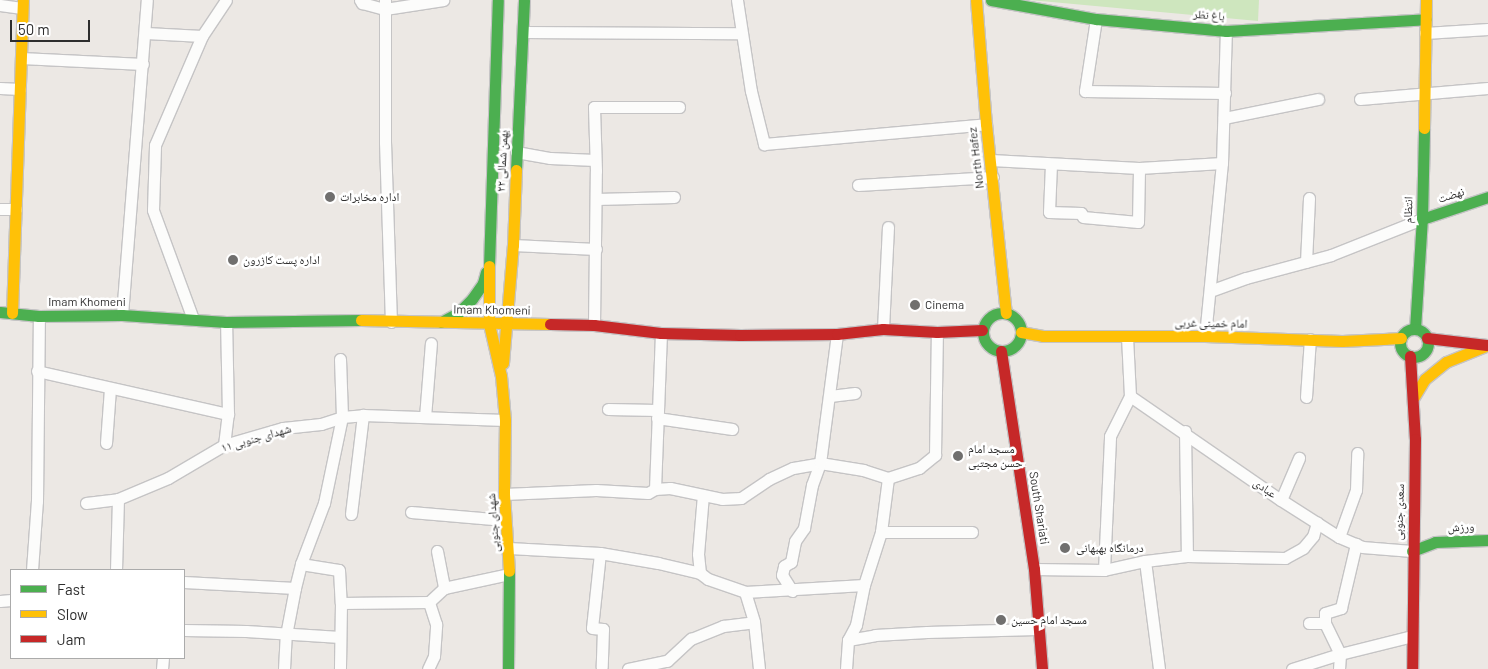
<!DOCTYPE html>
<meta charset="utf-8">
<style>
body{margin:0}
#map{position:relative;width:1488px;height:669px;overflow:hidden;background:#ece8e4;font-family:Barlow,"Noto Naskh Arabic",sans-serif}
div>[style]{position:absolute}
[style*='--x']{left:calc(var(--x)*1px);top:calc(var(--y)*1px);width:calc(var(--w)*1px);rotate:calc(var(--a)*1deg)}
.green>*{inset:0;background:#cee6be}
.roads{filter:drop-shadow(1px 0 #c5c4c5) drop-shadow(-1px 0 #c5c4c5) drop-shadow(0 1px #c5c4c5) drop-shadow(0 -1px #c5c4c5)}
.street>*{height:11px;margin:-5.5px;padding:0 5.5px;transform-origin:5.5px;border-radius:5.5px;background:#fcfcfb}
.fast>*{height:11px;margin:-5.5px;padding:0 5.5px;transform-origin:5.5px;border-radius:5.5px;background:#4caf50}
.fast>.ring{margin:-5.5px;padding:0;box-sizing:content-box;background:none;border:11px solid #4caf50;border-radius:50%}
.slow>*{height:11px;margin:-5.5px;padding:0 5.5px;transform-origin:5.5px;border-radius:5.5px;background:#ffc107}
.jam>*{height:11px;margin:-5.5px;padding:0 5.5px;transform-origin:5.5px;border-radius:5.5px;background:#c62828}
.dots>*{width:14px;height:14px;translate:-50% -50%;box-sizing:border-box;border:2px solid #fff;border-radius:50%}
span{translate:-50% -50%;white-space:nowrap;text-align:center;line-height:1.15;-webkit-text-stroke:5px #fff;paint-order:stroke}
.street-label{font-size:12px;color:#2e2e2e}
.poi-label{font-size:12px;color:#2e2e2e}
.left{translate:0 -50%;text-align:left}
.legend{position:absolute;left:10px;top:569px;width:175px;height:90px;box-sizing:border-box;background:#fff;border:1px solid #ababab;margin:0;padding:6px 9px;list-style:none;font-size:15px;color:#2e2e2e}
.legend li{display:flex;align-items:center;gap:10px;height:25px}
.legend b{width:25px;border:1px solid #ababab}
.scale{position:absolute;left:10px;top:20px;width:80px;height:22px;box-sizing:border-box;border:2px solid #2e2e2e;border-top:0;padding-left:6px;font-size:15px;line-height:18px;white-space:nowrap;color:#2e2e2e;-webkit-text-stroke:4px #fff;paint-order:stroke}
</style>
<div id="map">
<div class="green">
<div style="clip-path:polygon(1030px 0,1259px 0,1258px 21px)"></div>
</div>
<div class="roads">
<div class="street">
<div style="--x:360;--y:0;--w:4;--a:56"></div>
<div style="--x:362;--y:3;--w:24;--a:15"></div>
<div style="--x:385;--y:9;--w:59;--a:-8.8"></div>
<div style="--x:385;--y:0;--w:142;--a:90"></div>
<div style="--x:385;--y:142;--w:180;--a:88.1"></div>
<div style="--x:737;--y:0;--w:92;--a:81.3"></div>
<div style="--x:751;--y:91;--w:55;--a:76.2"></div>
<div style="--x:764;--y:144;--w:223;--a:-5.1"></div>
<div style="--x:0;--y:5;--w:22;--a:8"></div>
<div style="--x:1096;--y:19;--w:73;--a:98.7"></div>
<div style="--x:1085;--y:91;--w:140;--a:0.8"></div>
<div style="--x:523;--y:32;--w:218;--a:0.3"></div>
<div style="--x:146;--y:33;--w:56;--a:3.1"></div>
<div style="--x:1425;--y:33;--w:63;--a:-3.6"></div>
<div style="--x:21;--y:58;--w:122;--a:2.8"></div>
<div style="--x:0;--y:88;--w:20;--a:3"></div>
<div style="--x:1360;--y:99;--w:128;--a:-4.9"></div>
<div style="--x:1224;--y:118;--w:96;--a:-11.4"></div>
<div style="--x:516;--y:152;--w:35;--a:10"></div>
<div style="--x:550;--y:158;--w:45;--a:2.5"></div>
<div style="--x:991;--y:160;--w:148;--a:3.1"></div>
<div style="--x:1139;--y:168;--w:83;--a:-3.4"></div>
<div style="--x:1051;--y:164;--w:48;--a:92.4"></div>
<div style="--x:1049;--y:212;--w:32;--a:2"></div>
<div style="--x:1081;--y:213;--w:4;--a:63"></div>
<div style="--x:1083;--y:217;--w:55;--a:5.2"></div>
<div style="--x:1138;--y:222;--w:54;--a:-88.9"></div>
<div style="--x:858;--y:185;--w:135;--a:-3.4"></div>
<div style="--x:596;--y:199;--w:78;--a:-1.5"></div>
<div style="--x:0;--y:209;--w:16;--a:0"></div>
<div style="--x:513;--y:245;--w:83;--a:2.8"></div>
<div style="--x:1306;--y:262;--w:64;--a:-87.3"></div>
<div style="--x:1210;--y:291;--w:38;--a:-20"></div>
<div style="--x:1246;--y:278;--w:88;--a:-15.1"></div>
<div style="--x:1331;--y:255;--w:98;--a:-21.6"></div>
<div style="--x:122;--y:315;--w:316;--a:-85.5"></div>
<div style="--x:193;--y:319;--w:116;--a:-110.2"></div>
<div style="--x:153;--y:210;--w:65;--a:-88.2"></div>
<div style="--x:155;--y:145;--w:119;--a:-66.7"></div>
<div style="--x:202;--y:36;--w:43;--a:-56.3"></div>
<div style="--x:594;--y:325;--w:154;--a:-89.3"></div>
<div style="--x:596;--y:171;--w:64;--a:-91.8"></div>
<div style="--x:594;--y:107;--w:85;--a:0"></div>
<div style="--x:883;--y:329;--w:102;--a:-87.2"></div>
<div style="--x:1205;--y:336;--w:174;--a:-84.4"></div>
<div style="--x:1222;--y:163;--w:132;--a:-88.3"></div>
<div style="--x:340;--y:359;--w:58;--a:88"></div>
<div style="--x:342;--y:417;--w:88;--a:101.8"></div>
<div style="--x:324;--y:503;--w:65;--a:110.7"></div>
<div style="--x:301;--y:564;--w:38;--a:9"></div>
<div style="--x:339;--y:570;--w:33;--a:87"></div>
<div style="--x:341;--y:603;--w:66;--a:90.9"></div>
<div style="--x:37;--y:371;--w:196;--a:12.7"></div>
<div style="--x:830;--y:396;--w:25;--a:-7"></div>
<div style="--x:1130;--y:396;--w:183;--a:34.6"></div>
<div style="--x:1281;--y:500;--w:69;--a:32.5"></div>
<div style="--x:1339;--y:537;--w:25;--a:23"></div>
<div style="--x:1362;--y:547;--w:50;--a:4.6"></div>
<div style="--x:1306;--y:397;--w:58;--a:-86.1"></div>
<div style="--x:608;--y:409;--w:49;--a:1.2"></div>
<div style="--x:425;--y:417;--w:74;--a:-85.4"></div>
<div style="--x:657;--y:418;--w:76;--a:8.3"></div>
<div style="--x:1185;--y:431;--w:125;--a:89.1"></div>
<div style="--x:106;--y:443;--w:55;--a:-85.8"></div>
<div style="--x:224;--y:445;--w:31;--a:-83"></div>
<div style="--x:228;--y:414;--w:92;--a:-91.2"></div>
<div style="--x:655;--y:489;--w:156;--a:-87.8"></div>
<div style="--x:504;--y:494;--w:92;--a:-2.5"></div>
<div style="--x:596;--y:490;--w:52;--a:3.3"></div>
<div style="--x:648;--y:493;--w:8;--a:-30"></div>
<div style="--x:655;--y:489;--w:15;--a:-4"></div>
<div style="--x:670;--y:488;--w:53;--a:11.9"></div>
<div style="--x:722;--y:499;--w:19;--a:-3"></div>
<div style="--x:741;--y:498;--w:34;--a:-34"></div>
<div style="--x:769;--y:479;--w:26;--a:-25"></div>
<div style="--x:793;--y:468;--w:27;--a:-10"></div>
<div style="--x:820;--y:463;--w:44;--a:9.2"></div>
<div style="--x:863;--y:470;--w:26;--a:18"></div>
<div style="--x:1281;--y:500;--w:46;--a:-66.8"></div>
<div style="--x:86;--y:503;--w:32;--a:-7"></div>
<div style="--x:411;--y:512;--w:94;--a:4.9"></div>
<div style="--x:351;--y:514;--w:100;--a:-83.1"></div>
<div style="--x:881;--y:532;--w:91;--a:0"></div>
<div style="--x:1339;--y:537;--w:50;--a:-70.1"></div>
<div style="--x:1356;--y:490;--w:37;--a:-88"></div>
<div style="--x:509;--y:548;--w:91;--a:3.1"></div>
<div style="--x:600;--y:553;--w:59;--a:9.8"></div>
<div style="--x:658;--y:563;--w:43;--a:13.4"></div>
<div style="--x:700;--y:573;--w:10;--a:37"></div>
<div style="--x:708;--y:579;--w:39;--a:19"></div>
<div style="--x:745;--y:592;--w:31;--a:73"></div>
<div style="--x:754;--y:622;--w:47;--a:83.9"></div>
<div style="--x:437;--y:551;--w:38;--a:79"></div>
<div style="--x:600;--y:553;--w:75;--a:96.1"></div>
<div style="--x:592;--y:628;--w:11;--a:5"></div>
<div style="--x:603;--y:629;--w:38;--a:92"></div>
<div style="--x:1145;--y:561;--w:109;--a:82.6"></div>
<div style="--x:1034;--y:569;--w:70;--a:0.8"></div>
<div style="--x:1104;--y:570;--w:42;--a:-12.4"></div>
<div style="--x:1145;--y:561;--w:42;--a:-6.8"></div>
<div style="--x:1187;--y:556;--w:98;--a:1.2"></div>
<div style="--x:1285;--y:558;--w:21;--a:-29"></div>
<div style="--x:1303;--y:548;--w:16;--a:-50"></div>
<div style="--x:1313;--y:536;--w:14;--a:-73"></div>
<div style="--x:32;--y:570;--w:69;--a:-85.9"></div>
<div style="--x:37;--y:501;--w:185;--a:-89.4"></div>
<div style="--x:116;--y:570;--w:71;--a:-88.4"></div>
<div style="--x:118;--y:499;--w:54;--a:-22.8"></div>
<div style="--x:168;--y:478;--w:65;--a:-30.5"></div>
<div style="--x:224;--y:445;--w:61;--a:-16.1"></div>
<div style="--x:283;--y:428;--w:38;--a:-6"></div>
<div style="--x:321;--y:424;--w:22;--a:-18"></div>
<div style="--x:342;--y:417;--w:21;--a:-5"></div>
<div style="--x:363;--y:415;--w:142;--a:2"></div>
<div style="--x:1104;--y:570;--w:134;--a:-87.4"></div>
<div style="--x:1110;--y:436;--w:45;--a:-63.4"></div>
<div style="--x:1130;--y:396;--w:60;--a:-92.9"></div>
<div style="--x:700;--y:573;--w:19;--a:-96"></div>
<div style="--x:698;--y:554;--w:59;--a:-85.2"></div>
<div style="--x:184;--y:582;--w:111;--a:3.1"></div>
<div style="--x:295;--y:588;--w:25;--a:-76"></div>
<div style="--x:792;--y:591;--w:19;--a:-122"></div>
<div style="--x:782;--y:575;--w:9;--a:-77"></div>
<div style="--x:784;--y:566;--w:8;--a:-30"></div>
<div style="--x:791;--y:562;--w:21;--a:-79"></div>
<div style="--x:795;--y:541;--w:16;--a:-55"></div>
<div style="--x:804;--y:528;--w:44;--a:-79.5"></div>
<div style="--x:812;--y:485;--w:23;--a:-70"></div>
<div style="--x:820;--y:463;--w:130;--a:-82.5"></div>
<div style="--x:745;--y:592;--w:119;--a:-3.4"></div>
<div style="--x:0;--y:601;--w:11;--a:-5"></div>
<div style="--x:341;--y:603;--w:88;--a:-0.7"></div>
<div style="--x:1309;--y:623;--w:16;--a:0"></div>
<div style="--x:184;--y:630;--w:62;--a:0.9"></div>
<div style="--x:246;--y:631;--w:94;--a:3.7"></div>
<div style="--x:848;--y:640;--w:27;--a:-10"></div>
<div style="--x:875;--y:635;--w:52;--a:-3.3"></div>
<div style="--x:927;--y:632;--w:110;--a:-1.6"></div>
<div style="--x:162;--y:669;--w:11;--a:-85"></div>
<div style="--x:284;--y:669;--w:34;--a:-87"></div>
<div style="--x:286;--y:635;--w:48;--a:-79.2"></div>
<div style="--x:428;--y:669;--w:14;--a:-65"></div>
<div style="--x:434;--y:656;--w:32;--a:-86"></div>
<div style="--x:436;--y:624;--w:23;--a:-108"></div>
<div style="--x:429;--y:602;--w:21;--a:-43"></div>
<div style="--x:444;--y:588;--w:66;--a:-12.2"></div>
<div style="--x:628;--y:669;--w:40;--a:-12"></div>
<div style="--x:667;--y:661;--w:33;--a:-43"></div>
<div style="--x:691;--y:639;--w:35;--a:-22"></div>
<div style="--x:723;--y:626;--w:31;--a:-7"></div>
<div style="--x:846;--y:669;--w:29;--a:-86"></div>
<div style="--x:848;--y:640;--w:17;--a:-62"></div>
<div style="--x:856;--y:625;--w:41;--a:-78.7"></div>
<div style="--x:864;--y:585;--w:56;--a:-72.2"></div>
<div style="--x:881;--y:532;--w:54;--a:-82.6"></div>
<div style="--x:888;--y:478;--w:33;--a:-18"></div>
<div style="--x:919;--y:468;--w:21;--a:-39"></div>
<div style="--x:935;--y:455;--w:123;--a:-89.1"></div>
<div style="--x:1292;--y:669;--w:50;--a:-17.4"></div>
<div style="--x:1340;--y:654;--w:74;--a:-14"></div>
<div style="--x:1339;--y:669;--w:15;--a:-86"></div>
<div style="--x:1340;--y:654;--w:34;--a:-116"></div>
<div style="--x:1325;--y:623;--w:10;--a:-90"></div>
<div style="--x:1325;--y:613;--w:17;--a:-17"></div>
<div style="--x:1341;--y:608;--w:66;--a:-76.8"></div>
</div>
<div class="fast">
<div style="--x:991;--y:0;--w:107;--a:10.3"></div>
<div style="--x:1096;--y:19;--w:131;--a:5.3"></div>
<div style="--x:1226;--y:31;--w:200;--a:-3.4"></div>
<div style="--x:516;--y:170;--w:170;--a:-87.3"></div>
<div style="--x:1422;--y:219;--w:70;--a:-18.4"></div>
<div style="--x:489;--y:266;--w:266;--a:-88.1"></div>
<div style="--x:0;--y:312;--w:39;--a:6"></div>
<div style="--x:39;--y:316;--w:83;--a:-0.7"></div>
<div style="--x:122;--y:315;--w:104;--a:3.9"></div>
<div style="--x:226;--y:322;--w:135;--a:-0.8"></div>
<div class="ring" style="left:983px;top:313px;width:27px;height:27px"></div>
<div style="--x:441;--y:322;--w:19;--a:-28"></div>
<div style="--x:458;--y:313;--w:20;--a:-45"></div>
<div style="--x:472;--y:299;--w:19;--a:-55"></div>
<div style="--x:483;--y:283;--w:11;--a:-75"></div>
<div style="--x:1415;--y:329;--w:110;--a:-86.4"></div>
<div style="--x:1422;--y:219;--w:91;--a:-88.7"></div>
<div class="ring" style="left:1400px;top:329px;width:17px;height:17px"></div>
<div style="--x:1412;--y:551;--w:25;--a:-21"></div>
<div style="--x:1435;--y:542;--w:53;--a:-2.2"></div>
<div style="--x:508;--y:669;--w:98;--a:-89.4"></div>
</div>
<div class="slow">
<div style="--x:976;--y:0;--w:124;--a:85.4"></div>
<div style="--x:986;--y:124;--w:190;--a:84"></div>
<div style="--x:1424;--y:128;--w:128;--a:-89.1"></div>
<div style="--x:489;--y:266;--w:58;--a:90"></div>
<div style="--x:489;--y:324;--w:53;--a:77"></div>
<div style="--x:501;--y:376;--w:44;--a:84.8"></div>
<div style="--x:505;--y:420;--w:74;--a:90.8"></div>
<div style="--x:504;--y:494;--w:77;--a:86.3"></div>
<div style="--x:12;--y:313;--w:313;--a:-88"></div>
<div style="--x:361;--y:320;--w:189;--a:1.2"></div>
<div style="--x:1021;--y:332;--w:22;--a:10"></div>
<div style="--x:1043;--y:336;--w:162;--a:0"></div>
<div style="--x:1205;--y:336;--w:137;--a:2.1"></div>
<div style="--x:1342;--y:341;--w:59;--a:-2.9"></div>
<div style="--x:503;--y:363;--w:118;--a:-85.2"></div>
<div style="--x:513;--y:245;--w:75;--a:-87.7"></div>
<div style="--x:1414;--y:397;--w:21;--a:-59"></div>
<div style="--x:1425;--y:379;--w:27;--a:-39"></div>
<div style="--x:1446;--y:362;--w:45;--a:-22"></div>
</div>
<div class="jam">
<div style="--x:550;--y:324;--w:44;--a:1.3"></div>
<div style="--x:594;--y:325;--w:67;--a:6.8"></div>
<div style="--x:661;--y:333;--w:79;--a:1.5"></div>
<div style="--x:740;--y:335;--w:97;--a:-0.6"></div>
<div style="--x:837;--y:334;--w:46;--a:-6.2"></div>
<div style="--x:883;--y:329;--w:54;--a:3.2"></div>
<div style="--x:937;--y:332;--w:45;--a:-2.5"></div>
<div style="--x:1427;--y:338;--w:60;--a:6.7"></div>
<div style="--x:1001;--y:351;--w:220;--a:81.4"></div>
<div style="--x:1034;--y:569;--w:100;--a:85.4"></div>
<div style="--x:1410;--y:356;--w:83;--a:86.6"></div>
<div style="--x:1415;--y:439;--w:230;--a:90.7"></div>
</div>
</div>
<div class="dots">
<div style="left:330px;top:197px;background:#706f6e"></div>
<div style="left:233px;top:260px;background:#706f6e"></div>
<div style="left:915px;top:305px;background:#706f6e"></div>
<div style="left:958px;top:456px;background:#706f6e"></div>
<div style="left:1065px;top:548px;background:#706f6e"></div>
<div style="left:1001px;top:620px;background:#706f6e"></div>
</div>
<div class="street-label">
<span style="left:1209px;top:15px;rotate:5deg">باغ نظر</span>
<span style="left:976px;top:158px;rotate:-97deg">North Hafez</span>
<span style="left:502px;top:161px;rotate:-87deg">۲۲ بهمن شمالی</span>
<span style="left:1451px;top:195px;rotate:-18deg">نهضت</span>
<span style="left:1408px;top:210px;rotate:-88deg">انتظام</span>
<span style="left:87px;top:302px">Imam Khomeni</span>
<span style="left:492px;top:310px;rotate:1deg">Imam Khomeni</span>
<span style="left:1211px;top:323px;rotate:1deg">امام خمینی غربی</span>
<span style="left:256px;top:438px;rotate:-16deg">۱۱ شهدای جنوبی</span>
<span style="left:1265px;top:488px;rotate:35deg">عبادی</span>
<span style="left:1039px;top:508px;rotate:81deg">South Shariati</span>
<span style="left:1399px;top:512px;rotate:-88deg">سعدی جنوبی</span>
<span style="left:493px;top:523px;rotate:-94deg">شهدای جنوبی</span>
<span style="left:1461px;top:527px;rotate:-2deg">ورزش</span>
</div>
<div class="poi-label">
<span class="left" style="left:340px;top:197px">اداره مخابرات</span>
<span class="left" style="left:243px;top:260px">اداره پست کازرون</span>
<span class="left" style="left:925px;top:305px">Cinema</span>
<span class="left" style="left:968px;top:456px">مسجد امام<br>حسن مجتبی</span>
<span class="left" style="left:1076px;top:548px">درمانگاه بهبهانی</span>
<span class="left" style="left:1011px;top:620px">مسجد امام حسین</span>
</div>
<ul class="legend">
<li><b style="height:6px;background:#4caf50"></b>Fast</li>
<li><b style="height:6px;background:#ffc107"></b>Slow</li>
<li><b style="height:6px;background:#c62828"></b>Jam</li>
</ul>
<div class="scale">50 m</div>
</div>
